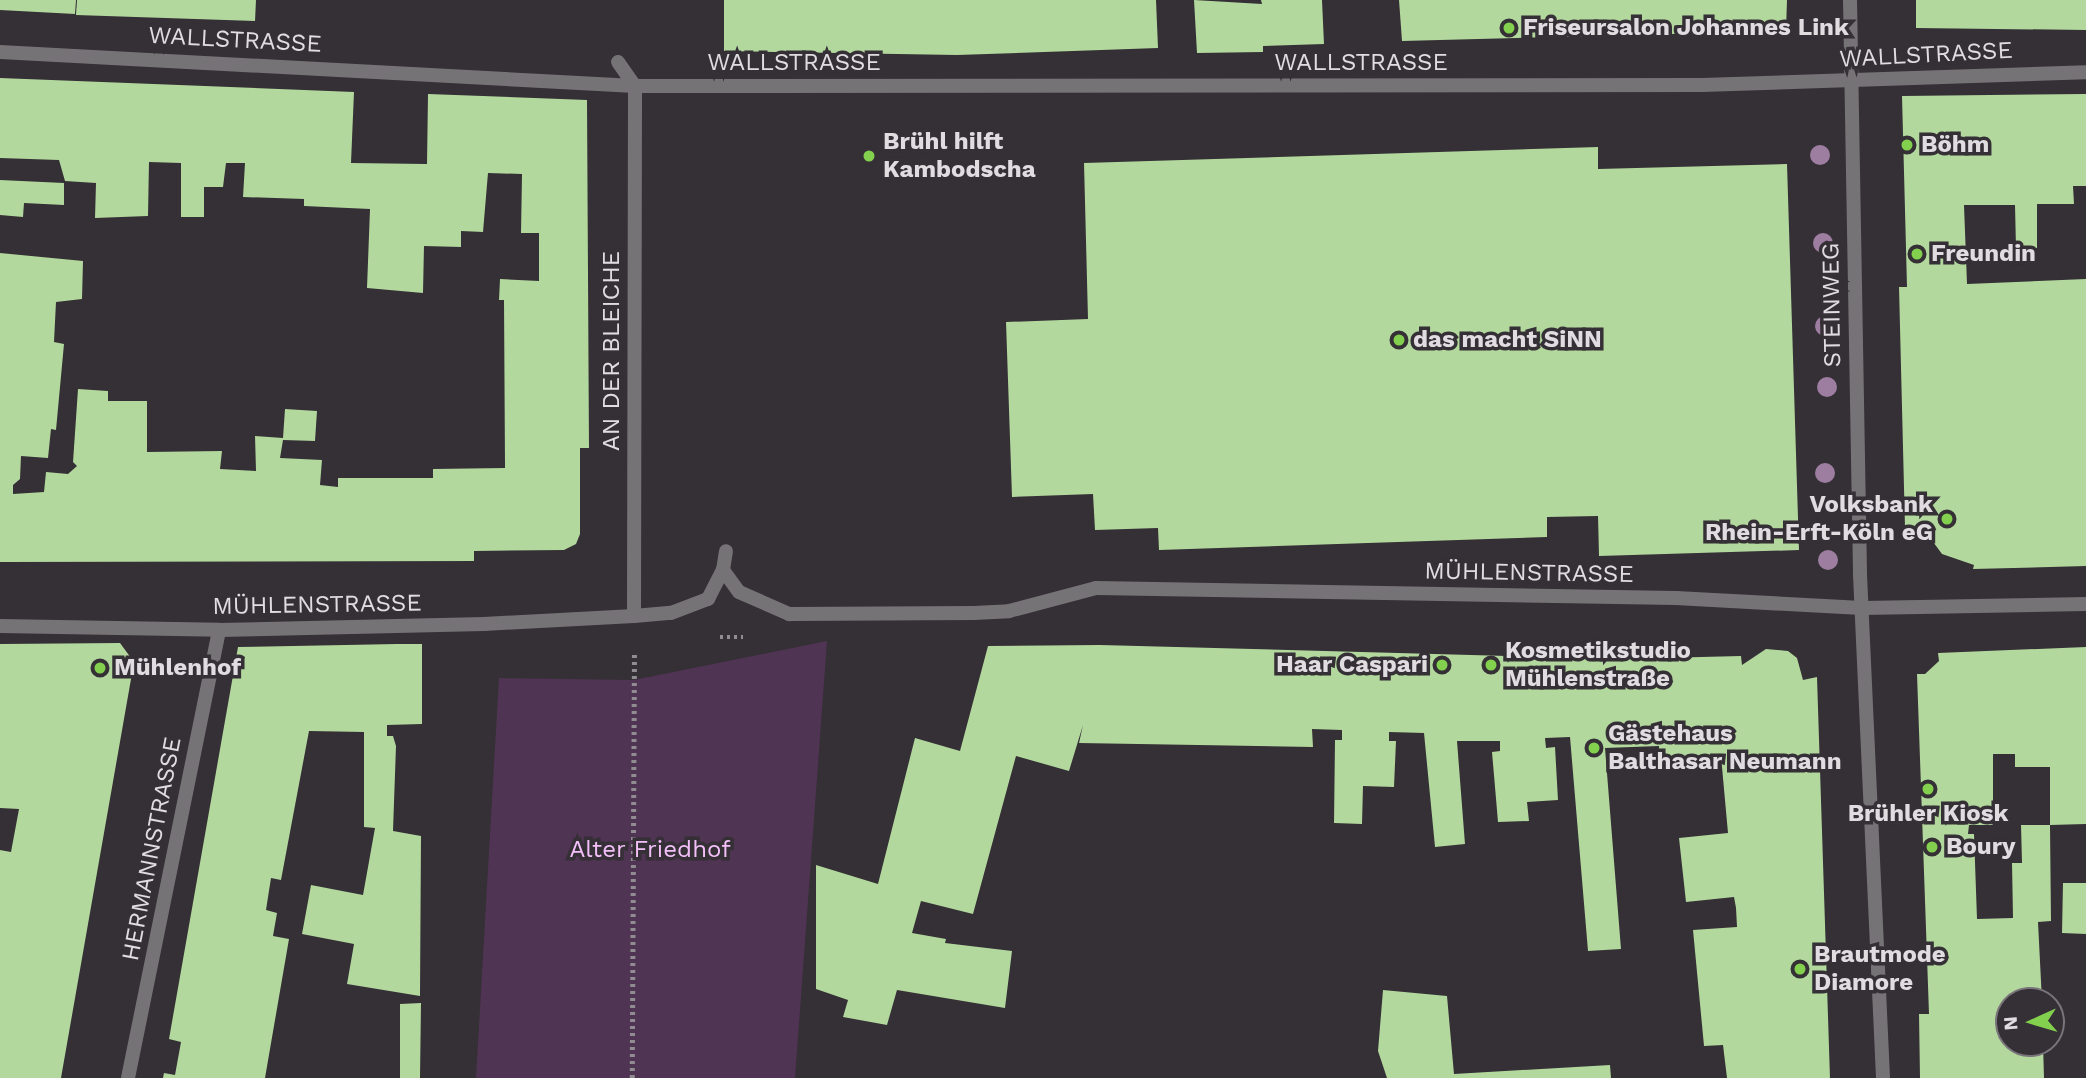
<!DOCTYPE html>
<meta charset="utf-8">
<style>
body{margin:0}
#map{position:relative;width:2086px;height:1078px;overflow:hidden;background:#352f36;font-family:"Work Sans",sans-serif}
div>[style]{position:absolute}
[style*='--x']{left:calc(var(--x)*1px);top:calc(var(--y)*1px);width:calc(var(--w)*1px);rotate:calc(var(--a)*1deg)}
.green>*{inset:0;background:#503453}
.building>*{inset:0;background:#b2d89d}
.path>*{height:4.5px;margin-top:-2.25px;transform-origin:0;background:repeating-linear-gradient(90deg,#918c91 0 3.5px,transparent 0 7px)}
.lane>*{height:14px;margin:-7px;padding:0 7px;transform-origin:7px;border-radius:7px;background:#767376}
.street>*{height:14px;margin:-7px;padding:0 7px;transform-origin:7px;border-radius:7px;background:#767376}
.trees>*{width:20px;height:20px;margin:-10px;border-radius:50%;background:#9d7ea1}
.dots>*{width:19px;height:19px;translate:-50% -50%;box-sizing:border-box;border:4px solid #352f36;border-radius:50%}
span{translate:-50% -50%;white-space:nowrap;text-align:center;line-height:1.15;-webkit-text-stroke:7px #352f36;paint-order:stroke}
.poi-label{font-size:24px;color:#e0dce0;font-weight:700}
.left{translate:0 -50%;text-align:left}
.right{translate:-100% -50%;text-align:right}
.street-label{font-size:24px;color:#e0dce0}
.park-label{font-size:24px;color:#f2bff8}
.north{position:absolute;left:1995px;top:987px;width:70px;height:70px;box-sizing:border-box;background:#352f36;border:2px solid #79747a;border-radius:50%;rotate:266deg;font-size:19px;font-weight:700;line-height:28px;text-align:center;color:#e0dce0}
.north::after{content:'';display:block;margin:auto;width:24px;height:32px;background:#83d04f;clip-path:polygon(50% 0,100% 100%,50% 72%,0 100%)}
</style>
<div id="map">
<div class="green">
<div style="clip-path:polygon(827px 641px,795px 1078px,476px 1078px,499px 678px,634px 680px)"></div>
</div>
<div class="building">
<div style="clip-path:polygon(0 0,76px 0,75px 14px,0 10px)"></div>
<div style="clip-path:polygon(77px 0,256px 0,255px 21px,76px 15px)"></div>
<div style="clip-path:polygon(724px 0,1156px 0,1158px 48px,957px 55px,724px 51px)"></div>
<div style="clip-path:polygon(1194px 0,1262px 4px,1261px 0,1322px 0,1324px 44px,1263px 46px,1263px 52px,1197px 53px)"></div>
<div style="clip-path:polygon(1399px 0,1787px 0,1786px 31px,1402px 41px)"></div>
<div style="clip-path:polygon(1916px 0,2086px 0,2086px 30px,1916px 28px)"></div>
<div style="clip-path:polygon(0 78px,354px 92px,351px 163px,427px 164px,428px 94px,587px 100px,589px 448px,580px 448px,580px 534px,576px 544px,564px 550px,474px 551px,474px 561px,0 562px,0 253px,83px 261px,82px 299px,56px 302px,54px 342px,64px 344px,56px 430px,51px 429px,48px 458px,21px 456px,20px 479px,13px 485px,13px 494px,44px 492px,46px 472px,68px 474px,77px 466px,73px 462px,78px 389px,108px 391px,108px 401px,147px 401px,147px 452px,222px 451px,220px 469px,256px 471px,255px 436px,283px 438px,285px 409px,317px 411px,315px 441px,283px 440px,280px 458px,322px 460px,320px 485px,338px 487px,338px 478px,433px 478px,433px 469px,505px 468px,504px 300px,499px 300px,500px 279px,539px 281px,539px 233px,521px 233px,522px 174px,488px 173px,483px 232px,461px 231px,461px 247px,424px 246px,423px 293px,367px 288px,370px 209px,304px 206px,304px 199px,243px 197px,245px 163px,226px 163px,223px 187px,204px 187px,204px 217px,181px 217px,181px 163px,149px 162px,148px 216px,95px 218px,96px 183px,65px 181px,59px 160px,0 158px)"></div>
<div style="clip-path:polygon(2086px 94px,2086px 186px,2073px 186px,2074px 204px,2037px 204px,2037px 248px,2016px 249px,2015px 205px,1964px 205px,1967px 284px,2086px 279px,2086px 566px,1973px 569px,1974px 565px,1942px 554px,1925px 531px,1905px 528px,1899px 287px,1907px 287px,1902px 96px)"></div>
<div style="clip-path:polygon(1598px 147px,1598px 169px,1787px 164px,1799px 550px,1599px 556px,1598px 516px,1547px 517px,1547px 537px,1159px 550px,1158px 528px,1095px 530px,1093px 494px,1012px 497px,1006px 322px,1088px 319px,1084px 163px)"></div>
<div style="clip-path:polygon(0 180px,64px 183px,64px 205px,24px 203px,23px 217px,0 215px)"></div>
<div style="clip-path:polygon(120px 643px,134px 662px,61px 1078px,0 1078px,0 850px,11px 852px,19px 809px,0 808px,0 644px)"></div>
<div style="clip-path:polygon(397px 644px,422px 644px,422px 724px,387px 725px,387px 736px,393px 736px,396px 746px,393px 831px,421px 836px,420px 996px,347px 984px,354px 944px,302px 934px,311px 885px,363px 895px,375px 828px,364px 827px,364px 732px,309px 731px,281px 880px,271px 878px,266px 910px,277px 913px,273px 936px,289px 939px,265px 1078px,163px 1078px,164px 1073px,175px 1075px,181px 1042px,169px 1039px,238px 647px)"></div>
<div style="clip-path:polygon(1100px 645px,1621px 659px,1741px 656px,1742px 665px,1766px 649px,1788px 651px,1797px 658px,1803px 680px,1817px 677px,1830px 1078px,1727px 1078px,1723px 1045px,1704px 1046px,1693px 930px,1737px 927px,1736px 908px,1734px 897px,1686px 902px,1679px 838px,1728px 833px,1721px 756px,1659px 759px,1659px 746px,1605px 748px,1621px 949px,1588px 951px,1570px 737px,1545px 738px,1546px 748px,1555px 747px,1558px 800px,1527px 802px,1529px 821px,1498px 822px,1492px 752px,1500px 751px,1500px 741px,1457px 741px,1465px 844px,1435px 847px,1424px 733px,1389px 732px,1389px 741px,1396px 741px,1394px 787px,1363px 786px,1362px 824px,1334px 823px,1335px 740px,1342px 740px,1342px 730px,1312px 729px,1313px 747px,1079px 743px,1083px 725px,1069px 771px,1016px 756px,973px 914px,921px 901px,912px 933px,946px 939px,945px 943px,1012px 951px,1005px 1008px,897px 990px,887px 1025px,843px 1017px,848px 1000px,816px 989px,816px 865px,878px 884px,915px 738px,960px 751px,988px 646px)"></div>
<div style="clip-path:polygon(2086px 647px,2086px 824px,2050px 825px,2050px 767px,2015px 767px,2015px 754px,1993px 754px,1993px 825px,1969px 825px,1968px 834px,1974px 834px,1977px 919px,2013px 918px,2012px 863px,2022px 863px,2021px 825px,2050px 825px,2051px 921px,2038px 922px,2042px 1001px,2009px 1001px,2009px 1043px,2043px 1043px,2044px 1078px,1920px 1078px,1919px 1014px,1929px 1014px,1917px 674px,1925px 674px,1939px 661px,1938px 653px)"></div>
<div style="clip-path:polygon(2063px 883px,2086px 883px,2086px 934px,2062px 933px)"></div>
<div style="clip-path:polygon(1383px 990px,1447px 996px,1454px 1074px,1610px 1065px,1611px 1078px,1387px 1078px,1378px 1051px)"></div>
<div style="clip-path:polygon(421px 1003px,420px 1078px,400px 1078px,400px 1004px)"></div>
</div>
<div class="path">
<div style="--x:720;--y:637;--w:23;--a:0"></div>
<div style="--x:632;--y:1078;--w:426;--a:-89.7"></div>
</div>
<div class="lane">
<div style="--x:723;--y:570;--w:27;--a:54"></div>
<div style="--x:739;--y:592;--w:55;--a:23.7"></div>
<div style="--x:789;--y:614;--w:185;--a:-0.3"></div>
<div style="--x:634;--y:616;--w:37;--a:-5"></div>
<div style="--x:671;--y:613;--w:40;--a:-21"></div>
<div style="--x:708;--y:599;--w:33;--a:-63"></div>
<div style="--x:723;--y:570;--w:19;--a:-81"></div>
</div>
<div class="street">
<div style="--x:1850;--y:0;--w:575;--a:89"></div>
<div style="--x:1860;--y:575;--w:504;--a:87.38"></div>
<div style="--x:0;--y:52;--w:636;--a:3.06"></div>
<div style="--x:635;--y:86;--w:1067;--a:-0.05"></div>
<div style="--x:1702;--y:85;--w:384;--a:-1.9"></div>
<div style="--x:618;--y:62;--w:29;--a:55"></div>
<div style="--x:974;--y:613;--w:35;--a:-3"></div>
<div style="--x:1009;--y:611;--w:90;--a:-14.8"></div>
<div style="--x:1096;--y:588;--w:580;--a:0.99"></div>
<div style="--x:1676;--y:598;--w:186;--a:3.1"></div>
<div style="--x:1862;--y:608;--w:224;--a:-1"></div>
<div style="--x:0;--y:626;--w:219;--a:1"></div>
<div style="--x:219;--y:630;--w:265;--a:-1.3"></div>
<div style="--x:484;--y:624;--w:150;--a:-3.1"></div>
<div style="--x:634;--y:616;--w:530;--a:-89.89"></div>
<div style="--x:128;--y:1078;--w:457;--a:-78.5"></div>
</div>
<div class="trees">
<div style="left:1820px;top:155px"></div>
<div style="left:1823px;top:243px"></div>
<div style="left:1825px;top:326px"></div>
<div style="left:1827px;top:387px"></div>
<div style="left:1825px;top:473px"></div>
<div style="left:1828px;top:560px"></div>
</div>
<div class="dots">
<div style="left:1509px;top:28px;background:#83d04f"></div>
<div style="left:1907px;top:145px;background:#83d04f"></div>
<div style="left:869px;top:156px;background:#83d04f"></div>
<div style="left:1917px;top:254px;background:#83d04f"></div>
<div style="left:1399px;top:340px;background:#83d04f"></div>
<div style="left:1947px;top:519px;background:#83d04f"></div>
<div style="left:1442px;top:665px;background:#83d04f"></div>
<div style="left:1491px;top:665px;background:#83d04f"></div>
<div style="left:100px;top:668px;background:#83d04f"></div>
<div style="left:1594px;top:748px;background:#83d04f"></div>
<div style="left:1928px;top:789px;background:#83d04f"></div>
<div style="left:1932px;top:847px;background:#83d04f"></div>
<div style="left:1800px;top:969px;background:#83d04f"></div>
</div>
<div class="poi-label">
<span class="left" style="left:1523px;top:28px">Friseursalon Johannes Link</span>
<span class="left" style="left:883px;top:156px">Brühl hilft<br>Kambodscha</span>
<span class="left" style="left:1921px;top:145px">Böhm</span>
<span class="left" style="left:1931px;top:254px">Freundin</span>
<span class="left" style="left:1413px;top:340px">das macht SiNN</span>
<span class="right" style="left:1933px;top:519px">Volksbank<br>Rhein-Erft-Köln eG</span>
<span class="left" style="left:1505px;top:665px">Kosmetikstudio<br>Mühlenstraße</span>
<span class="right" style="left:1428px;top:665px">Haar Caspari</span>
<span class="left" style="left:114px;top:668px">Mühlenhof</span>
<span class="left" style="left:1608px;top:748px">Gästehaus<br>Balthasar Neumann</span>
<span style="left:1928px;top:814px">Brühler Kiosk</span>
<span class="left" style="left:1946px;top:847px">Boury</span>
<span class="left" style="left:1814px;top:969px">Brautmode<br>Diamore</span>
</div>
<div class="street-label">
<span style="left:235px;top:40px;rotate:3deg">WALLSTRASSE</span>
<span style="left:1926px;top:55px;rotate:-3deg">WALLSTRASSE</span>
<span style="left:794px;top:63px">WALLSTRASSE</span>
<span style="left:1361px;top:63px">WALLSTRASSE</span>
<span style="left:1832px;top:305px;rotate:-91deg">STEINWEG</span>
<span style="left:612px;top:351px;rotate:-90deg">AN DER BLEICHE</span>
<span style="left:1529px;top:573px;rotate:1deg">MÜHLENSTRASSE</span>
<span style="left:317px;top:605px;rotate:-1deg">MÜHLENSTRASSE</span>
<span style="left:152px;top:849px;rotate:-79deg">HERMANNSTRASSE</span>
</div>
<div class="park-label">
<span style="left:650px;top:850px">Alter Friedhof</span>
</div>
<div class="north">N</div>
</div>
